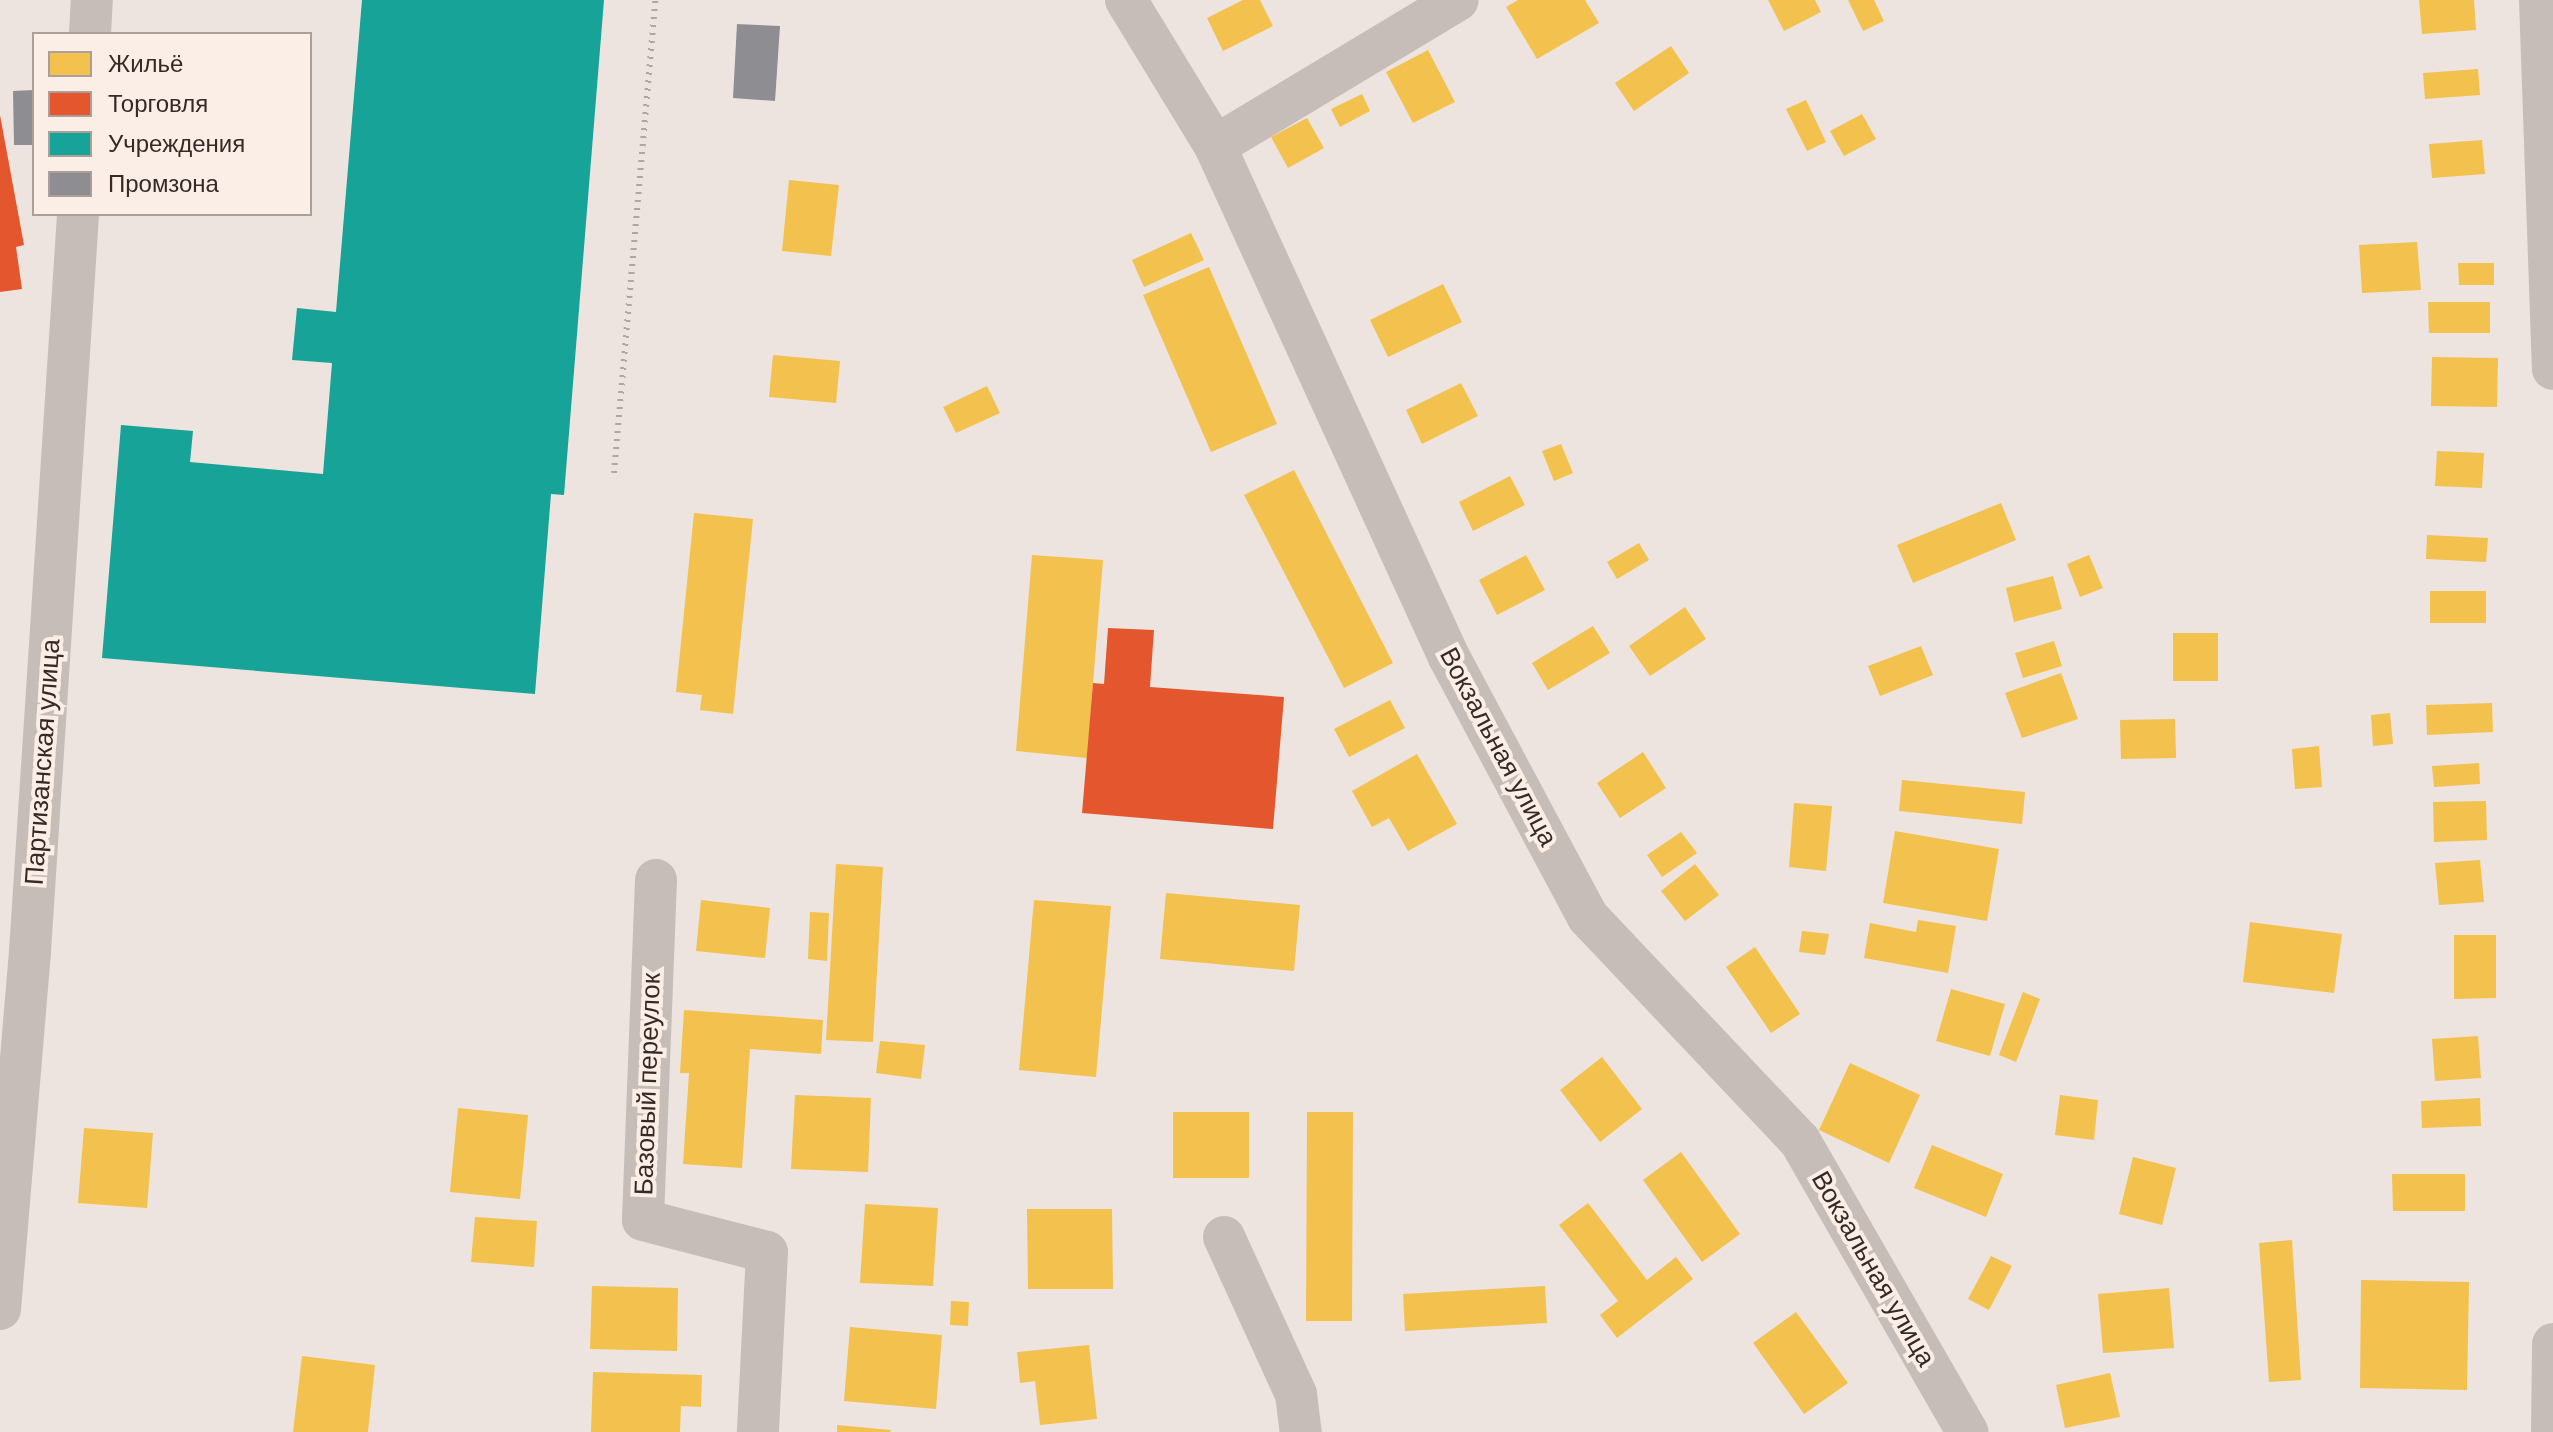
<!DOCTYPE html>
<meta charset="utf-8">
<style>
body{margin:0}
#map{position:relative;width:2553px;height:1432px;overflow:hidden;background:#ede4df;font-family:Arial,sans-serif}
div>[style]{position:absolute}
[style*='--x']{left:calc(var(--x)*1px);top:calc(var(--y)*1px);width:calc(var(--w)*1px);rotate:calc(var(--a)*1deg)}
.homes>*{inset:0;background:#f2c14e}
.shops>*{inset:0;background:#e4572e}
.public>*{inset:0;background:#17a398}
.industry>*{inset:0;background:#8d8d92}
.minor>*{height:42px;margin:-21px;padding:0 21px;transform-origin:21px;border-radius:21px;background:#c6bdb8}
.rail>*{height:6px;margin-top:-3px;transform-origin:0;background:repeating-linear-gradient(90deg,#ada6a3 0 2px,transparent 0 8px)}
span{translate:-50% -50%;white-space:nowrap;text-align:center;line-height:1.15;-webkit-text-stroke:8px #faeee6;paint-order:stroke}
.street-label{font-size:26px;color:#372926}
.legend{position:absolute;left:32px;top:32px;width:280px;height:184px;box-sizing:border-box;background:#faeee6;border:2px solid #ac9f99;margin:0;padding:10px 14px;list-style:none;font-size:24px;color:#372926}
.legend li{display:flex;align-items:center;gap:16px;height:40px}
.legend b{width:40px;border:2px solid #ac9f99}
</style>
<div id="map">
<div class="homes">
<div style="clip-path:polygon(1243px 0,1260px 0,1273px 26px,1223px 51px,1207px 18px)"></div>
<div style="clip-path:polygon(1518px 0,1585px 0,1599px 23px,1537px 59px,1506px 7px)"></div>
<div style="clip-path:polygon(1768px 0,1815px 0,1821px 12px,1784px 31px)"></div>
<div style="clip-path:polygon(1848px 0,1874px 0,1884px 21px,1863px 31px)"></div>
<div style="clip-path:polygon(2419px 0,2474px 0,2476px 30px,2422px 34px)"></div>
<div style="clip-path:polygon(1671px 46px,1689px 73px,1634px 111px,1615px 83px)"></div>
<div style="clip-path:polygon(1428px 50px,1455px 102px,1413px 123px,1386px 72px)"></div>
<div style="clip-path:polygon(2478px 69px,2480px 95px,2425px 99px,2423px 73px)"></div>
<div style="clip-path:polygon(1362px 94px,1370px 111px,1340px 127px,1331px 109px)"></div>
<div style="clip-path:polygon(1806px 100px,1826px 142px,1807px 151px,1786px 109px)"></div>
<div style="clip-path:polygon(1862px 114px,1876px 139px,1844px 156px,1830px 131px)"></div>
<div style="clip-path:polygon(1307px 118px,1324px 148px,1288px 168px,1271px 137px)"></div>
<div style="clip-path:polygon(2482px 140px,2485px 174px,2432px 178px,2429px 144px)"></div>
<div style="clip-path:polygon(789px 180px,839px 185px,831px 256px,782px 251px)"></div>
<div style="clip-path:polygon(1191px 233px,1204px 260px,1144px 287px,1132px 260px)"></div>
<div style="clip-path:polygon(2417px 242px,2421px 290px,2362px 293px,2359px 245px)"></div>
<div style="clip-path:polygon(2458px 263px,2494px 263px,2494px 285px,2459px 285px)"></div>
<div style="clip-path:polygon(1209px 267px,1277px 424px,1211px 452px,1143px 295px)"></div>
<div style="clip-path:polygon(1443px 284px,1462px 322px,1388px 357px,1370px 320px)"></div>
<div style="clip-path:polygon(2428px 302px,2490px 302px,2490px 333px,2429px 333px)"></div>
<div style="clip-path:polygon(773px 355px,840px 361px,836px 403px,769px 397px)"></div>
<div style="clip-path:polygon(2432px 357px,2498px 358px,2497px 407px,2431px 406px)"></div>
<div style="clip-path:polygon(1461px 383px,1478px 416px,1422px 444px,1406px 410px)"></div>
<div style="clip-path:polygon(987px 386px,1000px 413px,956px 433px,943px 407px)"></div>
<div style="clip-path:polygon(1561px 444px,1573px 473px,1554px 481px,1542px 451px)"></div>
<div style="clip-path:polygon(2437px 451px,2484px 453px,2482px 488px,2435px 486px)"></div>
<div style="clip-path:polygon(1294px 470px,1393px 663px,1344px 688px,1244px 495px)"></div>
<div style="clip-path:polygon(1510px 476px,1525px 505px,1473px 531px,1459px 502px)"></div>
<div style="clip-path:polygon(2001px 503px,2016px 540px,1913px 583px,1897px 545px)"></div>
<div style="clip-path:polygon(694px 513px,753px 519px,733px 714px,700px 710px,702px 695px,676px 692px)"></div>
<div style="clip-path:polygon(2427px 535px,2488px 538px,2486px 562px,2426px 559px)"></div>
<div style="clip-path:polygon(1639px 543px,1649px 560px,1617px 579px,1607px 562px)"></div>
<div style="clip-path:polygon(1032px 555px,1103px 560px,1087px 758px,1016px 751px)"></div>
<div style="clip-path:polygon(1526px 555px,1545px 590px,1497px 615px,1479px 580px)"></div>
<div style="clip-path:polygon(2089px 555px,2103px 588px,2080px 597px,2067px 564px)"></div>
<div style="clip-path:polygon(2053px 576px,2062px 609px,2014px 622px,2006px 588px)"></div>
<div style="clip-path:polygon(2430px 591px,2486px 591px,2486px 623px,2430px 623px)"></div>
<div style="clip-path:polygon(1685px 607px,1706px 639px,1650px 676px,1629px 646px)"></div>
<div style="clip-path:polygon(1593px 626px,1610px 653px,1548px 690px,1532px 663px)"></div>
<div style="clip-path:polygon(2173px 633px,2218px 633px,2218px 681px,2173px 681px)"></div>
<div style="clip-path:polygon(2054px 641px,2062px 666px,2023px 678px,2015px 653px)"></div>
<div style="clip-path:polygon(1921px 646px,1933px 675px,1880px 696px,1868px 666px)"></div>
<div style="clip-path:polygon(2061px 673px,2078px 719px,2022px 738px,2005px 693px)"></div>
<div style="clip-path:polygon(1390px 700px,1405px 728px,1349px 757px,1334px 729px)"></div>
<div style="clip-path:polygon(2492px 703px,2493px 732px,2427px 735px,2426px 705px)"></div>
<div style="clip-path:polygon(2390px 713px,2393px 744px,2373px 746px,2371px 715px)"></div>
<div style="clip-path:polygon(2175px 719px,2176px 758px,2121px 759px,2120px 720px)"></div>
<div style="clip-path:polygon(2319px 746px,2322px 787px,2295px 789px,2292px 749px)"></div>
<div style="clip-path:polygon(1643px 752px,1666px 788px,1620px 818px,1597px 783px)"></div>
<div style="clip-path:polygon(1417px 754px,1457px 824px,1408px 851px,1389px 818px,1372px 827px,1352px 791px)"></div>
<div style="clip-path:polygon(2479px 763px,2480px 784px,2434px 787px,2432px 766px)"></div>
<div style="clip-path:polygon(1902px 780px,2025px 792px,2022px 824px,1899px 811px)"></div>
<div style="clip-path:polygon(2486px 801px,2487px 840px,2434px 842px,2433px 802px)"></div>
<div style="clip-path:polygon(1794px 803px,1832px 806px,1826px 871px,1789px 867px)"></div>
<div style="clip-path:polygon(1895px 831px,1999px 849px,1987px 921px,1883px 903px)"></div>
<div style="clip-path:polygon(1681px 832px,1697px 853px,1662px 877px,1647px 855px)"></div>
<div style="clip-path:polygon(2480px 860px,2484px 902px,2439px 905px,2435px 863px)"></div>
<div style="clip-path:polygon(836px 864px,883px 867px,873px 1042px,826px 1040px)"></div>
<div style="clip-path:polygon(1695px 864px,1719px 895px,1685px 921px,1661px 891px)"></div>
<div style="clip-path:polygon(1166px 893px,1300px 905px,1294px 971px,1160px 959px)"></div>
<div style="clip-path:polygon(701px 900px,770px 908px,765px 958px,696px 951px)"></div>
<div style="clip-path:polygon(1034px 900px,1111px 906px,1096px 1077px,1019px 1070px)"></div>
<div style="clip-path:polygon(810px 912px,829px 913px,827px 961px,808px 959px)"></div>
<div style="clip-path:polygon(1918px 920px,1956px 926px,1948px 973px,1864px 958px,1870px 923px,1916px 932px)"></div>
<div style="clip-path:polygon(2250px 922px,2342px 934px,2334px 993px,2243px 982px)"></div>
<div style="clip-path:polygon(1802px 931px,1829px 934px,1825px 955px,1799px 952px)"></div>
<div style="clip-path:polygon(2454px 935px,2496px 935px,2496px 998px,2454px 999px)"></div>
<div style="clip-path:polygon(1755px 947px,1800px 1014px,1771px 1033px,1726px 967px)"></div>
<div style="clip-path:polygon(1951px 989px,2005px 1004px,1990px 1056px,1936px 1041px)"></div>
<div style="clip-path:polygon(2023px 992px,2040px 999px,2016px 1062px,1999px 1055px)"></div>
<div style="clip-path:polygon(684px 1010px,823px 1020px,821px 1054px,750px 1049px,742px 1168px,683px 1164px,689px 1073px,680px 1073px)"></div>
<div style="clip-path:polygon(2478px 1036px,2481px 1078px,2435px 1081px,2432px 1039px)"></div>
<div style="clip-path:polygon(880px 1041px,925px 1045px,921px 1079px,876px 1073px)"></div>
<div style="clip-path:polygon(1602px 1057px,1642px 1109px,1600px 1142px,1560px 1090px)"></div>
<div style="clip-path:polygon(1850px 1063px,1920px 1095px,1889px 1163px,1819px 1130px)"></div>
<div style="clip-path:polygon(795px 1095px,871px 1098px,868px 1172px,791px 1169px)"></div>
<div style="clip-path:polygon(2060px 1095px,2098px 1100px,2094px 1140px,2055px 1135px)"></div>
<div style="clip-path:polygon(2480px 1098px,2481px 1126px,2422px 1128px,2421px 1101px)"></div>
<div style="clip-path:polygon(458px 1108px,528px 1115px,520px 1199px,450px 1192px)"></div>
<div style="clip-path:polygon(1173px 1112px,1249px 1112px,1249px 1178px,1173px 1178px)"></div>
<div style="clip-path:polygon(1307px 1112px,1353px 1112px,1352px 1321px,1306px 1321px)"></div>
<div style="clip-path:polygon(84px 1128px,153px 1133px,147px 1208px,78px 1203px)"></div>
<div style="clip-path:polygon(1932px 1145px,2003px 1174px,1986px 1217px,1914px 1188px)"></div>
<div style="clip-path:polygon(1681px 1152px,1740px 1234px,1702px 1262px,1643px 1180px)"></div>
<div style="clip-path:polygon(2133px 1157px,2176px 1168px,2162px 1225px,2119px 1214px)"></div>
<div style="clip-path:polygon(2392px 1174px,2465px 1174px,2465px 1211px,2393px 1211px)"></div>
<div style="clip-path:polygon(1588px 1203px,1647px 1280px,1676px 1257px,1693px 1279px,1617px 1338px,1600px 1315px,1618px 1301px,1559px 1225px)"></div>
<div style="clip-path:polygon(865px 1204px,938px 1208px,933px 1286px,860px 1283px)"></div>
<div style="clip-path:polygon(1027px 1209px,1112px 1209px,1113px 1289px,1028px 1289px)"></div>
<div style="clip-path:polygon(475px 1217px,537px 1221px,534px 1267px,471px 1262px)"></div>
<div style="clip-path:polygon(2292px 1240px,2301px 1380px,2269px 1382px,2259px 1243px)"></div>
<div style="clip-path:polygon(1991px 1256px,2012px 1266px,1989px 1310px,1968px 1299px)"></div>
<div style="clip-path:polygon(2361px 1280px,2469px 1282px,2467px 1390px,2360px 1388px)"></div>
<div style="clip-path:polygon(592px 1286px,678px 1288px,677px 1351px,590px 1349px)"></div>
<div style="clip-path:polygon(1545px 1286px,1547px 1323px,1405px 1331px,1403px 1294px)"></div>
<div style="clip-path:polygon(2169px 1288px,2174px 1348px,2103px 1353px,2098px 1294px)"></div>
<div style="clip-path:polygon(951px 1301px,969px 1302px,968px 1326px,950px 1325px)"></div>
<div style="clip-path:polygon(1796px 1312px,1848px 1383px,1804px 1414px,1753px 1343px)"></div>
<div style="clip-path:polygon(850px 1327px,942px 1335px,936px 1409px,844px 1401px)"></div>
<div style="clip-path:polygon(1089px 1345px,1097px 1419px,1040px 1425px,1035px 1381px,1020px 1383px,1017px 1352px)"></div>
<div style="clip-path:polygon(302px 1356px,375px 1365px,368px 1432px,293px 1432px)"></div>
<div style="clip-path:polygon(593px 1372px,702px 1375px,701px 1407px,681px 1406px,680px 1432px,591px 1432px)"></div>
<div style="clip-path:polygon(2110px 1373px,2120px 1417px,2065px 1428px,2056px 1385px)"></div>
<div style="clip-path:polygon(837px 1425px,891px 1430px,890px 1432px,837px 1432px)"></div>
</div>
<div class="shops">
<div style="clip-path:polygon(0 115px,24px 245px,16px 247px,22px 289px,0 292px)"></div>
<div style="clip-path:polygon(1108px 628px,1154px 630px,1150px 687px,1284px 697px,1273px 829px,1082px 813px,1093px 683px,1104px 684px)"></div>
</div>
<div class="public">
<div style="clip-path:polygon(362px 0,604px 0,564px 495px,551px 494px,535px 694px,102px 658px,121px 425px,193px 431px,190px 462px,323px 474px,332px 363px,292px 360px,297px 308px,336px 312px)"></div>
</div>
<div class="industry">
<div style="clip-path:polygon(737px 24px,780px 26px,775px 101px,733px 98px)"></div>
<div style="clip-path:polygon(34px 90px,34px 145px,14px 145px,13px 91px)"></div>
</div>
<div class="minor">
<div style="--x:1126;--y:0;--w:171;--a:58.6"></div>
<div style="--x:1215;--y:146;--w:562;--a:65.4"></div>
<div style="--x:1449;--y:657;--w:295;--a:61.9"></div>
<div style="--x:1588;--y:917;--w:308;--a:46.6"></div>
<div style="--x:1800;--y:1141;--w:336;--a:60.1"></div>
<div style="--x:2540;--y:0;--w:369;--a:88"></div>
<div style="--x:90;--y:34;--w:34;--a:-87"></div>
<div style="--x:1215;--y:146;--w:283;--a:-31"></div>
<div style="--x:656;--y:880;--w:340;--a:92.2"></div>
<div style="--x:643;--y:1220;--w:128;--a:14.5"></div>
<div style="--x:767;--y:1252;--w:180;--a:92.9"></div>
<div style="--x:1224;--y:1237;--w:173;--a:65.4"></div>
<div style="--x:1296;--y:1394;--w:38;--a:83"></div>
<div style="--x:0;--y:1309;--w:359;--a:-85.2"></div>
<div style="--x:30;--y:951;--w:739;--a:-86.27"></div>
<div style="--x:2552;--y:1432;--w:88;--a:-89.3"></div>
</div>
<div class="rail">
<div style="--x:614;--y:473;--w:475;--a:-85"></div>
</div>
<div class="street-label">
<span style="left:1498px;top:747px;rotate:62deg">Вокзальная улица</span>
<span style="left:43px;top:762px;rotate:-86deg">Партизанская улица</span>
<span style="left:648px;top:1084px;rotate:-88deg">Базовый переулок</span>
<span style="left:1873px;top:1269px;rotate:60deg">Вокзальная улица</span>
</div>
<ul class="legend">
<li><b style="height:22px;background:#f2c14e"></b>Жильё</li>
<li><b style="height:22px;background:#e4572e"></b>Торговля</li>
<li><b style="height:22px;background:#17a398"></b>Учреждения</li>
<li><b style="height:22px;background:#8d8d92"></b>Промзона</li>
</ul>
</div>
